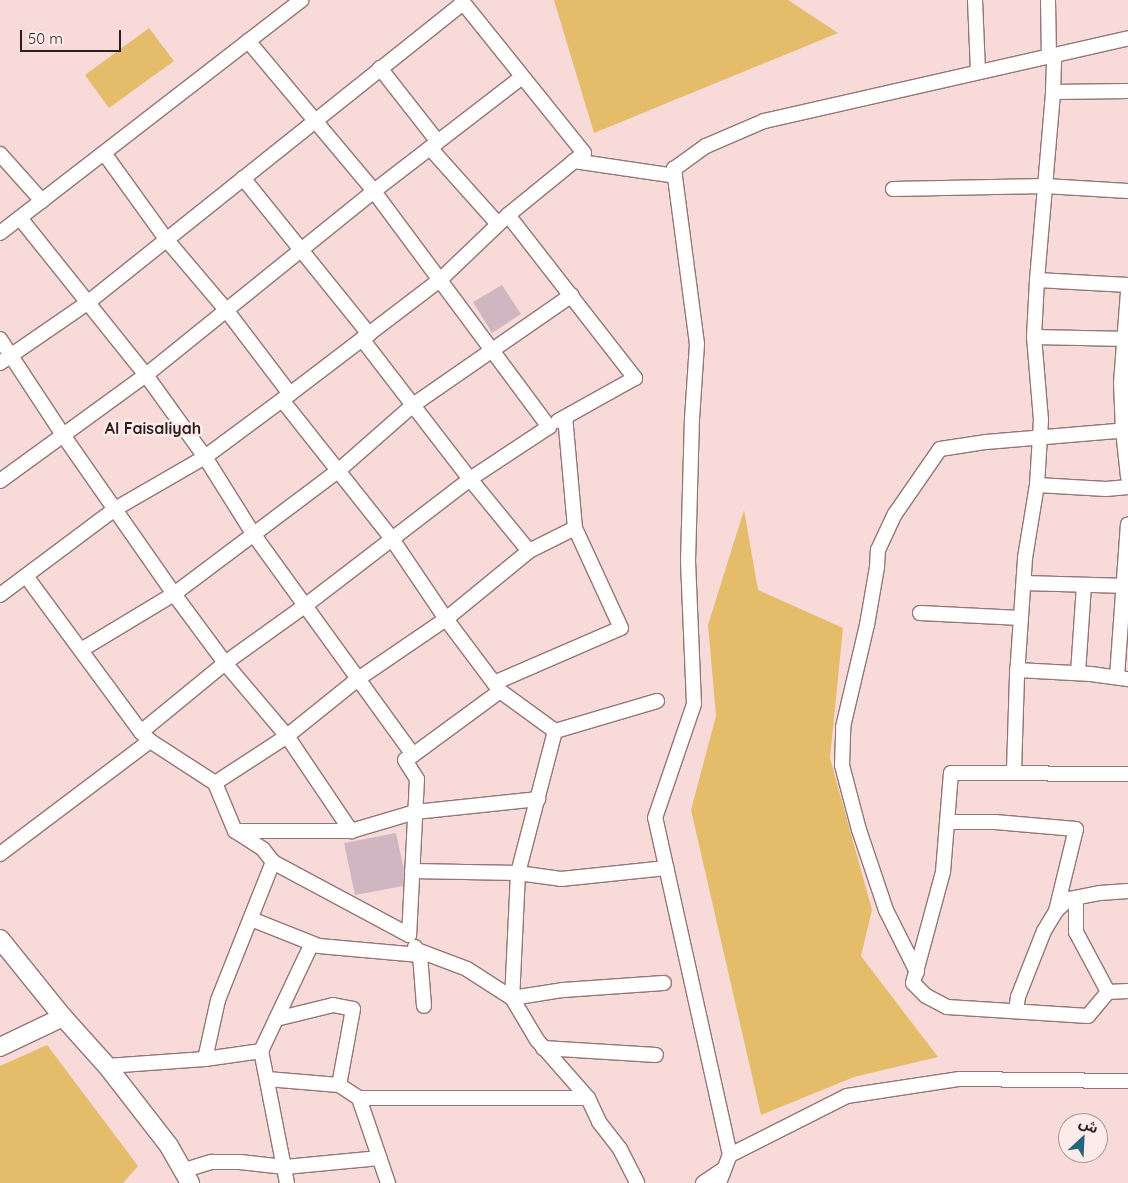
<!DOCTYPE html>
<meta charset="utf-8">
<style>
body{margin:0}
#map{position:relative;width:1128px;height:1183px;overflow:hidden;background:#f8dad9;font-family:Quicksand,"Noto Sans Arabic",sans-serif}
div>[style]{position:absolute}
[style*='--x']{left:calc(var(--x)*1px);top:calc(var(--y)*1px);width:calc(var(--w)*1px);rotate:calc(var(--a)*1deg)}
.green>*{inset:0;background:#e5bd6a}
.building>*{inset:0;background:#cfb6c1}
.roads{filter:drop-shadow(1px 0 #927777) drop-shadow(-1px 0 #927777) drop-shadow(0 1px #927777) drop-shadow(0 -1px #927777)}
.minor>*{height:14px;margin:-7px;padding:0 7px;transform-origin:7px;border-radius:7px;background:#fff}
.tertiary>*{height:18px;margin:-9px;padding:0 9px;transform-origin:9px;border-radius:9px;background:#fff}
span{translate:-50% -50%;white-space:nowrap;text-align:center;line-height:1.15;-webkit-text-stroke:5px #fdebea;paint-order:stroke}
.neighbourhood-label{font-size:16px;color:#291f1e;font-weight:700}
.north{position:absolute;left:1058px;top:1113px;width:50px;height:50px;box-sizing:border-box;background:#fdebea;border:1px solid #a89998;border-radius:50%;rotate:25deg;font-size:14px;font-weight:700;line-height:20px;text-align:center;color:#291f1e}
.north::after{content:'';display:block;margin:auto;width:18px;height:22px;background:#236679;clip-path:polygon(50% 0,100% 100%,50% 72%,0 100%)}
.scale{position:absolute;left:20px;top:30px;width:101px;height:22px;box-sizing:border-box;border:2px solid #291f1e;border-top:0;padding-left:6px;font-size:15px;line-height:18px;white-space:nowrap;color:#291f1e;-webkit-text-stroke:4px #fdebea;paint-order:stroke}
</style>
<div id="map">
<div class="green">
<div style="clip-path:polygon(554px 0,788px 0,838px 33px,594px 133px)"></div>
<div style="clip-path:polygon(149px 28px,174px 61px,109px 108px,85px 75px)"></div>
<div style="clip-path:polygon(744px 510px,758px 590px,843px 628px,830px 758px,872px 910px,861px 956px,938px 1057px,854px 1077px,761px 1115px,691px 810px,716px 716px,708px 625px)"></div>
<div style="clip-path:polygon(47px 1045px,138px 1166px,123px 1183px,0 1183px,0 1066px)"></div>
</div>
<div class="building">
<div style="clip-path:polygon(502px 285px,521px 314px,492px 333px,473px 302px)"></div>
<div style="clip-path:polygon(396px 833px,404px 870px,403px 886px,355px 895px,344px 843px)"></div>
</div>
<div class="roads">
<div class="minor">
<div style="--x:975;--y:0;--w:72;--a:87.6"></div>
<div style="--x:1048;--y:0;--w:56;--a:89"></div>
<div style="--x:380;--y:68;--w:94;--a:51.9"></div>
<div style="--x:1053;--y:92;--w:75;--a:-0.8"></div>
<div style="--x:430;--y:148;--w:102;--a:48.2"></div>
<div style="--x:104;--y:153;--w:106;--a:54.2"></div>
<div style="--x:166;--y:239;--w:94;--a:49.7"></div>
<div style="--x:227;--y:311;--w:104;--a:52.8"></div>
<div style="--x:0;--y:154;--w:63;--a:48.2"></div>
<div style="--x:574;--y:161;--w:102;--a:8.4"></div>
<div style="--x:243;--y:178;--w:201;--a:51.1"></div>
<div style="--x:893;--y:189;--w:152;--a:-1.1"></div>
<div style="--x:1045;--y:186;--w:83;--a:3.4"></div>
<div style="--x:508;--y:215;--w:207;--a:52.1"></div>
<div style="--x:635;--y:378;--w:88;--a:150.8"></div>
<div style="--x:20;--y:218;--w:201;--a:51.3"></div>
<div style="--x:146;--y:375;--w:101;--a:54.3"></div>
<div style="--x:205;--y:457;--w:92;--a:57.9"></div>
<div style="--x:254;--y:535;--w:271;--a:54.1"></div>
<div style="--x:413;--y:755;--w:9;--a:148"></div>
<div style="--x:405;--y:760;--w:22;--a:58"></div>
<div style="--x:417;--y:779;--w:156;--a:92.9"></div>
<div style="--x:409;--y:935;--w:154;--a:-151.8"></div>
<div style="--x:273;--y:862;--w:16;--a:-128"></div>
<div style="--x:263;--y:849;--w:33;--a:-147"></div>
<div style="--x:235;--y:831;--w:52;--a:-112.6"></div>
<div style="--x:215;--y:783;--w:77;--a:-147.1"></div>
<div style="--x:150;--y:741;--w:13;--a:-135"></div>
<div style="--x:141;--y:732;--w:194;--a:-126.4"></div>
<div style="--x:0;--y:233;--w:381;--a:-37.7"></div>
<div style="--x:1037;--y:280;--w:91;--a:3.1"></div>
<div style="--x:1128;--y:292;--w:91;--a:94.4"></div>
<div style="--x:1121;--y:383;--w:47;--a:87.6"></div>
<div style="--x:1123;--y:430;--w:47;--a:83.9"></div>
<div style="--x:1034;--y:337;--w:94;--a:1.2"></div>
<div style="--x:0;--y:339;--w:115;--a:56.7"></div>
<div style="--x:63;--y:435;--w:194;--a:55.1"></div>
<div style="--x:174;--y:594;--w:86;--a:53.5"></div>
<div style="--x:225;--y:663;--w:96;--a:49.7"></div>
<div style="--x:287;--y:736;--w:115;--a:56"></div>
<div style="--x:362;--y:339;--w:177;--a:52.4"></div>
<div style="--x:470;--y:479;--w:93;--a:50.7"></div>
<div style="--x:0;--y:363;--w:104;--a:-34.5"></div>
<div style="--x:86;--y:304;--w:482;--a:-38.6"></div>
<div style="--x:282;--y:400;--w:177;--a:51.6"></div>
<div style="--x:392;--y:539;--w:97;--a:56"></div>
<div style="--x:446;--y:619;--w:90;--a:53.1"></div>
<div style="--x:500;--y:691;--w:68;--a:36"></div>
<div style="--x:0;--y:481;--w:180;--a:-36"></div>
<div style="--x:146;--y:375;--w:293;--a:-38.9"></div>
<div style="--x:374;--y:191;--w:187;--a:-37.6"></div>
<div style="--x:1037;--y:485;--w:69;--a:3.3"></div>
<div style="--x:1106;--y:489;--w:22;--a:-5"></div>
<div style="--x:1024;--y:583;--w:104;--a:1.7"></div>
<div style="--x:0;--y:595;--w:144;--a:-36.8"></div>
<div style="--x:115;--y:509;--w:104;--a:-30"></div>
<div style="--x:205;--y:457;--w:106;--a:-36.5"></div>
<div style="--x:290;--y:394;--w:190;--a:-37.3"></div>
<div style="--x:441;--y:279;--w:93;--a:-43.7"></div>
<div style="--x:508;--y:215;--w:98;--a:-39.2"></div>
<div style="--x:584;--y:153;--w:196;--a:-128.8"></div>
<div style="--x:920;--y:613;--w:101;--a:2.8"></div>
<div style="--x:81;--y:650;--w:109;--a:-31.1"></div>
<div style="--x:174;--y:594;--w:205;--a:-36.9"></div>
<div style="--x:338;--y:471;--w:100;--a:-41.3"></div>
<div style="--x:413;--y:405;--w:193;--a:-34.7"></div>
<div style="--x:1017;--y:670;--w:74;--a:3.1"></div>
<div style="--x:1091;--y:674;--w:37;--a:8"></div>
<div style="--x:1078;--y:673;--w:88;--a:-86.1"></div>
<div style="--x:1117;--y:677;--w:153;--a:-85.9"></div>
<div style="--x:494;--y:683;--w:138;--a:-23.4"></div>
<div style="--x:621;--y:628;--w:110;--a:-114.7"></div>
<div style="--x:575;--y:528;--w:111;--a:-95.1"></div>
<div style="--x:657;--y:701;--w:106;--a:163.6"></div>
<div style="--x:555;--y:731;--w:147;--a:104.6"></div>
<div style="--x:518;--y:873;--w:125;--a:92.7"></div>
<div style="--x:512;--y:998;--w:52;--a:-8.9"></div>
<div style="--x:563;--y:990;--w:101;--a:-4"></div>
<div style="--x:141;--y:732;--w:109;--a:-39.4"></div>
<div style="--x:225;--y:663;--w:100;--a:-35.6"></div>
<div style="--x:306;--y:605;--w:207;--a:-37.5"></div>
<div style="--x:470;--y:479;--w:95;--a:-33.4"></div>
<div style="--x:549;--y:427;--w:294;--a:-126.6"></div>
<div style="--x:374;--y:191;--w:196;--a:-130"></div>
<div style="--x:413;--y:755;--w:108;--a:-36.3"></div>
<div style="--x:1014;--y:771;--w:95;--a:-88.2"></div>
<div style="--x:1017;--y:676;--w:118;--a:-86.1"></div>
<div style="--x:1025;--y:558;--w:74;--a:-80.7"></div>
<div style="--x:1037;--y:485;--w:65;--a:-86.5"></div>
<div style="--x:1041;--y:420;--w:83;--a:-94.8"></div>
<div style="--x:1034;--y:337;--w:57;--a:-87"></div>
<div style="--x:1037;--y:280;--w:189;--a:-85.1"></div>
<div style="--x:1053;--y:92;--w:37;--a:-88"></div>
<div style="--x:215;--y:783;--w:86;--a:-33.1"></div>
<div style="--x:287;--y:736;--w:91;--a:-38.8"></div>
<div style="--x:358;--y:679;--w:107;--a:-34.3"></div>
<div style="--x:446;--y:619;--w:107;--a:-39.3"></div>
<div style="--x:529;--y:551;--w:51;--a:-26.6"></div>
<div style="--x:947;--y:822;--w:48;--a:0"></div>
<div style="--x:995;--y:822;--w:81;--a:4.9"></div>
<div style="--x:1076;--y:829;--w:84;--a:103.7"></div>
<div style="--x:235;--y:831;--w:116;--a:0"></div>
<div style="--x:351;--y:831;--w:67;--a:-16.5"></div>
<div style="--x:415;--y:812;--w:124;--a:-6"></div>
<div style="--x:0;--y:854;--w:188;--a:-37"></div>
<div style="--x:412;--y:871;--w:106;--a:1.1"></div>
<div style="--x:518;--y:873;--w:43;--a:7.9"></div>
<div style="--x:561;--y:879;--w:106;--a:-6"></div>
<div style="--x:1076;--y:898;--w:34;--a:90"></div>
<div style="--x:1076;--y:932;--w:68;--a:61.9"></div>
<div style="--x:1108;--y:992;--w:31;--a:130"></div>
<div style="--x:1088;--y:1016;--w:141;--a:-176.3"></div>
<div style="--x:947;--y:1007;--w:24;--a:-152"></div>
<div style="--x:926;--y:996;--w:18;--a:-135"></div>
<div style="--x:913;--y:983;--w:115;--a:-74.9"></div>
<div style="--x:943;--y:872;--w:99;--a:-85.4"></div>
<div style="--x:951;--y:773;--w:177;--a:0.3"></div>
<div style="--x:251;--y:919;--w:73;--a:21.7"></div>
<div style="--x:319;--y:946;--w:101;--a:5.1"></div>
<div style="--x:415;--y:947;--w:9;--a:58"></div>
<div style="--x:420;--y:955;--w:51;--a:85.5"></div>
<div style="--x:417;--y:950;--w:53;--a:20.8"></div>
<div style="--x:467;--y:969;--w:54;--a:32.8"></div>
<div style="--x:512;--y:998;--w:49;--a:59.2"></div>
<div style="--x:537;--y:1040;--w:77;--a:48.7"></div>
<div style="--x:588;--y:1098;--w:26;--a:65"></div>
<div style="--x:599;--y:1122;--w:34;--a:52"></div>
<div style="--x:620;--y:1149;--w:38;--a:63"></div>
<div style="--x:917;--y:972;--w:69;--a:-116.6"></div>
<div style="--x:886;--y:910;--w:84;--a:-108.6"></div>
<div style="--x:859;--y:830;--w:67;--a:-104.7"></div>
<div style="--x:842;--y:765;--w:38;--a:-88"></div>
<div style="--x:843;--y:727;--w:105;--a:-76.8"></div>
<div style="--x:867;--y:625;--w:59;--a:-80.2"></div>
<div style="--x:877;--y:567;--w:17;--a:-87"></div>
<div style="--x:878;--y:550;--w:40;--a:-65"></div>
<div style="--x:895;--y:514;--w:79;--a:-55.3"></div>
<div style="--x:940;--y:449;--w:47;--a:-8.7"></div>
<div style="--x:986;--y:442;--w:143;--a:-4.8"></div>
<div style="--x:1108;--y:992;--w:20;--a:-3"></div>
<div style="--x:1016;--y:1011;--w:14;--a:-82"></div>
<div style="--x:1018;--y:997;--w:71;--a:-68.5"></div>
<div style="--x:1044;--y:931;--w:23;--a:-59"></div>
<div style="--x:1056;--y:911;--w:18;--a:-43"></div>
<div style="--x:1069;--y:899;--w:32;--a:-11"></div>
<div style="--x:1100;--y:893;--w:28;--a:-4"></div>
<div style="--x:276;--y:1019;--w:59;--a:-13.8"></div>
<div style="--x:333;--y:1005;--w:20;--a:11"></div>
<div style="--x:353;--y:1009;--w:77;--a:100.4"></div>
<div style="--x:339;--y:1085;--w:24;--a:33"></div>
<div style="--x:359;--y:1098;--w:229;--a:0"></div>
<div style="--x:543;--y:1048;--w:113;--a:3.5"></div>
<div style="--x:205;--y:1059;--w:60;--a:-77.6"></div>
<div style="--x:218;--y:1000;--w:149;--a:-68.3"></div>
<div style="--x:107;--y:1066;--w:98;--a:-4.1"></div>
<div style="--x:205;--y:1059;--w:57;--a:-8.1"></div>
<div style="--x:267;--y:1079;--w:72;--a:4.8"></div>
<div style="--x:359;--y:1098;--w:90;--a:71.2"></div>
<div style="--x:730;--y:1155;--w:345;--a:-102.5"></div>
<div style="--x:655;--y:818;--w:120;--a:-71.1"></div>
<div style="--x:694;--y:704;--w:143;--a:-92.4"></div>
<div style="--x:688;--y:561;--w:142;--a:-88.4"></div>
<div style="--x:692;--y:419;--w:75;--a:-86.2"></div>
<div style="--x:697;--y:344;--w:177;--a:-97.5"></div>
<div style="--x:674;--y:169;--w:39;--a:-36"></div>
<div style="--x:706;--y:146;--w:63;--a:-23.3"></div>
<div style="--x:764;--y:121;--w:373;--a:-12.8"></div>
<div style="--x:185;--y:1170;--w:28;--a:-17"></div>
<div style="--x:212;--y:1162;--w:28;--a:0"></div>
<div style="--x:240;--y:1162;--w:45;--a:6.3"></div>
<div style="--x:285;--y:1167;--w:95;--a:-5.4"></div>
<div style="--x:287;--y:1183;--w:135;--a:-101.1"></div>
<div style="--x:261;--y:1051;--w:119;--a:-64.7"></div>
<div style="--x:703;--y:1183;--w:25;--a:-34"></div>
<div style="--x:719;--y:1183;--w:30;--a:-69"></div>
<div style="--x:730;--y:1155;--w:131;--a:-26.8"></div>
<div style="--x:847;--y:1096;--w:114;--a:-8.6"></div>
<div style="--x:960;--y:1079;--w:168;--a:0.7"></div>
</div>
<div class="tertiary">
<div style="--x:0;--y:939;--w:100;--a:51.1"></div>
<div style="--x:63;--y:1017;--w:66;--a:48.1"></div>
<div style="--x:107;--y:1066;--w:101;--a:52.2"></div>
<div style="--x:169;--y:1146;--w:43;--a:60.4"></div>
<div style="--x:0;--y:1047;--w:70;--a:-25.5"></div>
</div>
</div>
<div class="neighbourhood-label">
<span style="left:153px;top:428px">Al Faisaliyah</span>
</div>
<div class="north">ش</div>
<div class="scale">50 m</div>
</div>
